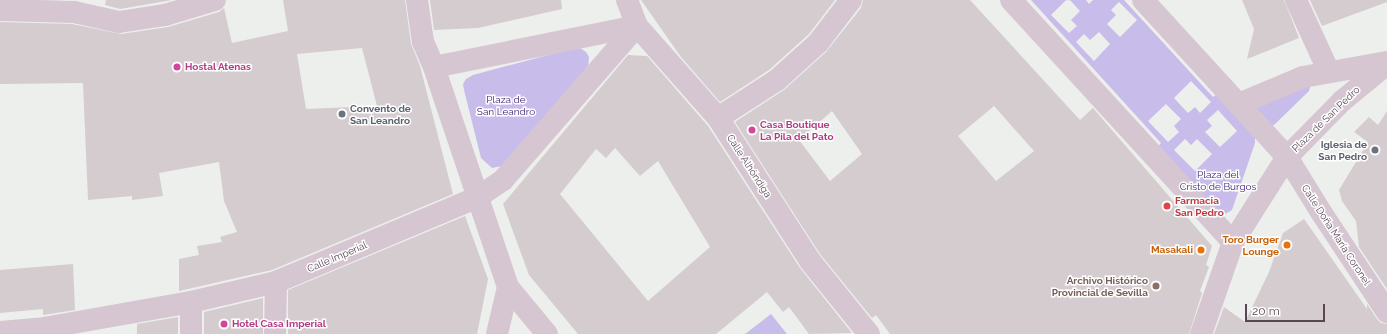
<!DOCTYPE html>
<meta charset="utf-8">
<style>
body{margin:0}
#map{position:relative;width:1387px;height:334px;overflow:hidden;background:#edefec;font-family:Raleway,sans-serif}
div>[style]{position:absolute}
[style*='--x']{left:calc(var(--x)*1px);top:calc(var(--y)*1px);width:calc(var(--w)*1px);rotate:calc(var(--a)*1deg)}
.green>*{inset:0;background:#c8bceb}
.building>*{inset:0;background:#d4cccf}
.street>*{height:22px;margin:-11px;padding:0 11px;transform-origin:11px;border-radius:11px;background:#d6c6d1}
.dots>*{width:11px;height:11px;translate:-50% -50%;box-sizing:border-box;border:2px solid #fff;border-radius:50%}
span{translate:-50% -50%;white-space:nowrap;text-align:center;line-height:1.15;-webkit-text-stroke:3px #fff;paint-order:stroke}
.hotel-label{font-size:10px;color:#b23c85;font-weight:700}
.left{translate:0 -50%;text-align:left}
.park-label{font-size:10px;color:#3b1c75}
.worship-label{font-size:10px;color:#5b616d;font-weight:700}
.right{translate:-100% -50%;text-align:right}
.street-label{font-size:10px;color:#594653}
.health-label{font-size:10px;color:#be3a42;font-weight:700}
.food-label{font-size:10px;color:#c56008;font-weight:700}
.education-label{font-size:10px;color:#785e54;font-weight:700}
.scale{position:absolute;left:1245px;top:304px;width:80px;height:18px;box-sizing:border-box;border:2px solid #594653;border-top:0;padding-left:5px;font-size:12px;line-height:14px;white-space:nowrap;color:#594653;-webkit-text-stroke:3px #fff;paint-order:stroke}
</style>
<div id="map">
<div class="green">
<div style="clip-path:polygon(evenodd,1031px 0,1066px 0,1051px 15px,1069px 33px,1077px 26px,1071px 20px,1080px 11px,1070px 0,1086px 0,1089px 4px,1093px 0,1124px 0,1213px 97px,1219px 93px,1255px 136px,1255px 143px,1232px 210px,1225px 214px,1216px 211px,1156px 149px,1161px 143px,1031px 0,1119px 2px,1137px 20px,1120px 37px,1107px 24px,1116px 15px,1111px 10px,1119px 2px,1031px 0,1099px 32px,1110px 44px,1094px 61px,1076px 42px,1084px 34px,1090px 40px,1099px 32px,1031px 0,1191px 81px,1211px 102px,1200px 113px,1195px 107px,1188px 113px,1174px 98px,1191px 81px,1031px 0,1166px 104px,1181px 119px,1174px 126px,1179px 132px,1168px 142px,1148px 121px,1166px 104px,1031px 0,1218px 110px,1237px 131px,1220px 147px,1205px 132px,1212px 126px,1207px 120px,1218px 110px,1031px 0,1185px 139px,1191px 145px,1197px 139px,1212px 154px,1195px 171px,1174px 150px,1185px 139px)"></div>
<div style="clip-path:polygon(574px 48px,580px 48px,586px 52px,589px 57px,588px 68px,502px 166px,492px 168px,481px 158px,464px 90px,463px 84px,466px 79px,473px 75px)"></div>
<div style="clip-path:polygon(1306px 85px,1310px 87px,1309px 91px,1274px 125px,1268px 126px,1255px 106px)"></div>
<div style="clip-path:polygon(771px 314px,787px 334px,745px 334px)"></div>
</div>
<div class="building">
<div style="clip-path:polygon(106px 0,172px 0,120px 9px,105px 5px)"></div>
<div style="clip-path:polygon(evenodd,283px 0,405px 0,411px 44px,420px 66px,453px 194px,272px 270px,179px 291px,179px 259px,199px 255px,197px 246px,222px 242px,220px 237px,237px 232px,224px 201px,219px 162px,159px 173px,163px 196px,132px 200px,132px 196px,88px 200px,83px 83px,0 84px,0 22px,72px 24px,121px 34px,168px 27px,219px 12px,224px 8px,232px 43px,288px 31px,283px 0,362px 48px,377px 106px,306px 109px,297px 54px,362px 48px)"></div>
<div style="clip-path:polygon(430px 0,561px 0,562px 9px,478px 28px,434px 30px)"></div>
<div style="clip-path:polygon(641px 0,835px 0,809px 34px,769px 70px,720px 102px,681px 57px)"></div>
<div style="clip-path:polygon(evenodd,863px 0,970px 0,1080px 120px,1093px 108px,1212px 246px,1206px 265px,1209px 267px,1200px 291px,1202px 293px,1189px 334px,890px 334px,876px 315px,872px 318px,820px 254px,735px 122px,784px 90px,826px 52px,861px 8px,863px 0,994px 106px,1034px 151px,996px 181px,958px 136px,994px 106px,863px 0,832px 111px,862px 154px,830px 181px,799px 140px,832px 111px)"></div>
<div style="clip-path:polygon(1242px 0,1284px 0,1299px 38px,1247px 59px,1254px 29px)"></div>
<div style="clip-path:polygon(1310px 0,1387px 0,1387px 2px,1322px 26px)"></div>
<div style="clip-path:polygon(evenodd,628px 55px,647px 56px,708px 126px,800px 268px,852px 333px,809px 334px,789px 307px,783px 312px,767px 292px,716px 334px,578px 334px,529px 275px,503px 204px,628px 55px,615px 148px,640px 176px,658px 161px,710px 247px,648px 301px,560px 194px,596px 149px,606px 158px,615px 148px)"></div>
<div style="clip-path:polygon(1387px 111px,1387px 289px,1359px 247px,1356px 221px,1342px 201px,1339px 190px,1368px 142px,1354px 132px,1369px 117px,1378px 125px)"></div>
<div style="clip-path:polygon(465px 216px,488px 279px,477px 334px,288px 334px,288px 290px)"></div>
<div style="clip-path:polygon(1304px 219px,1367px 309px,1367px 304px,1377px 319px,1381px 323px,1387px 324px,1387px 334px,1214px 334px,1224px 307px,1245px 322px,1269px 272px,1283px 233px)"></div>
<div style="clip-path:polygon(73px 264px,75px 310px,43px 315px,43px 309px,0 313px,0 270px)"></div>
<div style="clip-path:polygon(263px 298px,263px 334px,204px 334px,204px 312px)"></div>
<div style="clip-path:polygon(178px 317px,178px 334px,137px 334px,137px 324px)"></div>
</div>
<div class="street">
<div style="--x:417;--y:0;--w:42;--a:81.9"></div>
<div style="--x:423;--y:42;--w:27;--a:66"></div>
<div style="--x:627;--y:0;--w:28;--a:69"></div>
<div style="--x:637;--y:26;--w:123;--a:48.6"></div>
<div style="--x:718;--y:118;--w:170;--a:57.2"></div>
<div style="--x:810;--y:261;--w:94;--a:51.1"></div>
<div style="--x:1011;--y:0;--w:328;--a:47.5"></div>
<div style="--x:1143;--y:0;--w:213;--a:47.5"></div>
<div style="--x:1287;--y:157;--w:65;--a:58.3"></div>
<div style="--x:1321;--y:212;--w:120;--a:56.6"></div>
<div style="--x:1296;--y:0;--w:79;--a:65.4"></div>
<div style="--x:0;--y:10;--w:74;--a:1.5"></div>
<div style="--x:74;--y:12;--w:46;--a:12.5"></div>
<div style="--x:119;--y:22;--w:47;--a:-8.7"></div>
<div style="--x:165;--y:15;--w:52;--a:-16.7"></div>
<div style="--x:1239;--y:104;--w:69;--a:-22.9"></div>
<div style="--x:1303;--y:77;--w:85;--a:-10.1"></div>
<div style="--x:718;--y:118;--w:70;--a:-32.8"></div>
<div style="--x:777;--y:80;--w:55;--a:-42.1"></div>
<div style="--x:818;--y:43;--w:54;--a:-52.5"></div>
<div style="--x:191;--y:302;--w:32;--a:90"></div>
<div style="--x:0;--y:332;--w:38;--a:-5"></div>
<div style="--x:38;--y:329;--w:155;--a:-10"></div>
<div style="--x:191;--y:302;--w:87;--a:-13.2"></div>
<div style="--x:276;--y:282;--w:219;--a:-22.8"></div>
<div style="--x:478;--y:197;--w:30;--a:-34"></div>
<div style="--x:503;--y:180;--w:204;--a:-49"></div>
<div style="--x:275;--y:334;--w:52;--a:-88.9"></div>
<div style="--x:497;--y:334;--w:48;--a:-76.8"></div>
<div style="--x:547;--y:334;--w:61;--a:-129.7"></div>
<div style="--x:508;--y:287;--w:232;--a:-108.6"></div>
<div style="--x:434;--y:67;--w:207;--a:-11.4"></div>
<div style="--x:1201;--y:334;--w:97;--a:-70.8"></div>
<div style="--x:1233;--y:242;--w:101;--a:-57.6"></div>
<div style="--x:1287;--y:157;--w:78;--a:-45.5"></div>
<div style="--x:1342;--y:101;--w:58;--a:-39.4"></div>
</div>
<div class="dots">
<div style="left:177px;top:67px;background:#d1479c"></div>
<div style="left:342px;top:114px;background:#6b7280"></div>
<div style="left:752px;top:130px;background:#d1479c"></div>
<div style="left:1375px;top:150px;background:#6b7280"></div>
<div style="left:1167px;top:206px;background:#e0444e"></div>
<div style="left:1287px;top:245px;background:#e8710a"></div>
<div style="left:1201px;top:250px;background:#e8710a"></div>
<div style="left:1156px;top:286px;background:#8d6e63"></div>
<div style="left:224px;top:324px;background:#d1479c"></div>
</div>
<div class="hotel-label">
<span class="left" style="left:185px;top:67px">Hostal Atenas</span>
<span class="left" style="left:760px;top:130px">Casa Boutique<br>La Pila del Pato</span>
<span class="left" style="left:232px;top:324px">Hotel Casa Imperial</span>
</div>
<div class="park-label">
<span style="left:506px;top:105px">Plaza de<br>San Leandro</span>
<span style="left:1218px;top:180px">Plaza del<br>Cristo de Burgos</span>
</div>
<div class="worship-label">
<span class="left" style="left:350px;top:114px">Convento de<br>San Leandro</span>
<span class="right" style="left:1367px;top:150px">Iglesia de<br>San Pedro</span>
</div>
<div class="street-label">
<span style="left:1326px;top:119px;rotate:-44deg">Plaza de San Pedro</span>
<span style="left:749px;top:166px;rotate:57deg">Calle Alhóndiga</span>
<span style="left:1336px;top:235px;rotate:57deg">Calle Doña María Coronel</span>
<span style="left:337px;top:257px;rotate:-23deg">Calle Imperial</span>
</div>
<div class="health-label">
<span class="left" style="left:1175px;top:206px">Farmacia<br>San Pedro</span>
</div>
<div class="food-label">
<span class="right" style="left:1279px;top:245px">Toro Burger<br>Lounge</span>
<span class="right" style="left:1193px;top:250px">Masakali</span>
</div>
<div class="education-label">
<span class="right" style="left:1148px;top:286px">Archivo Histórico<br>Provincial de Sevilla</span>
</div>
<div class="scale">20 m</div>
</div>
